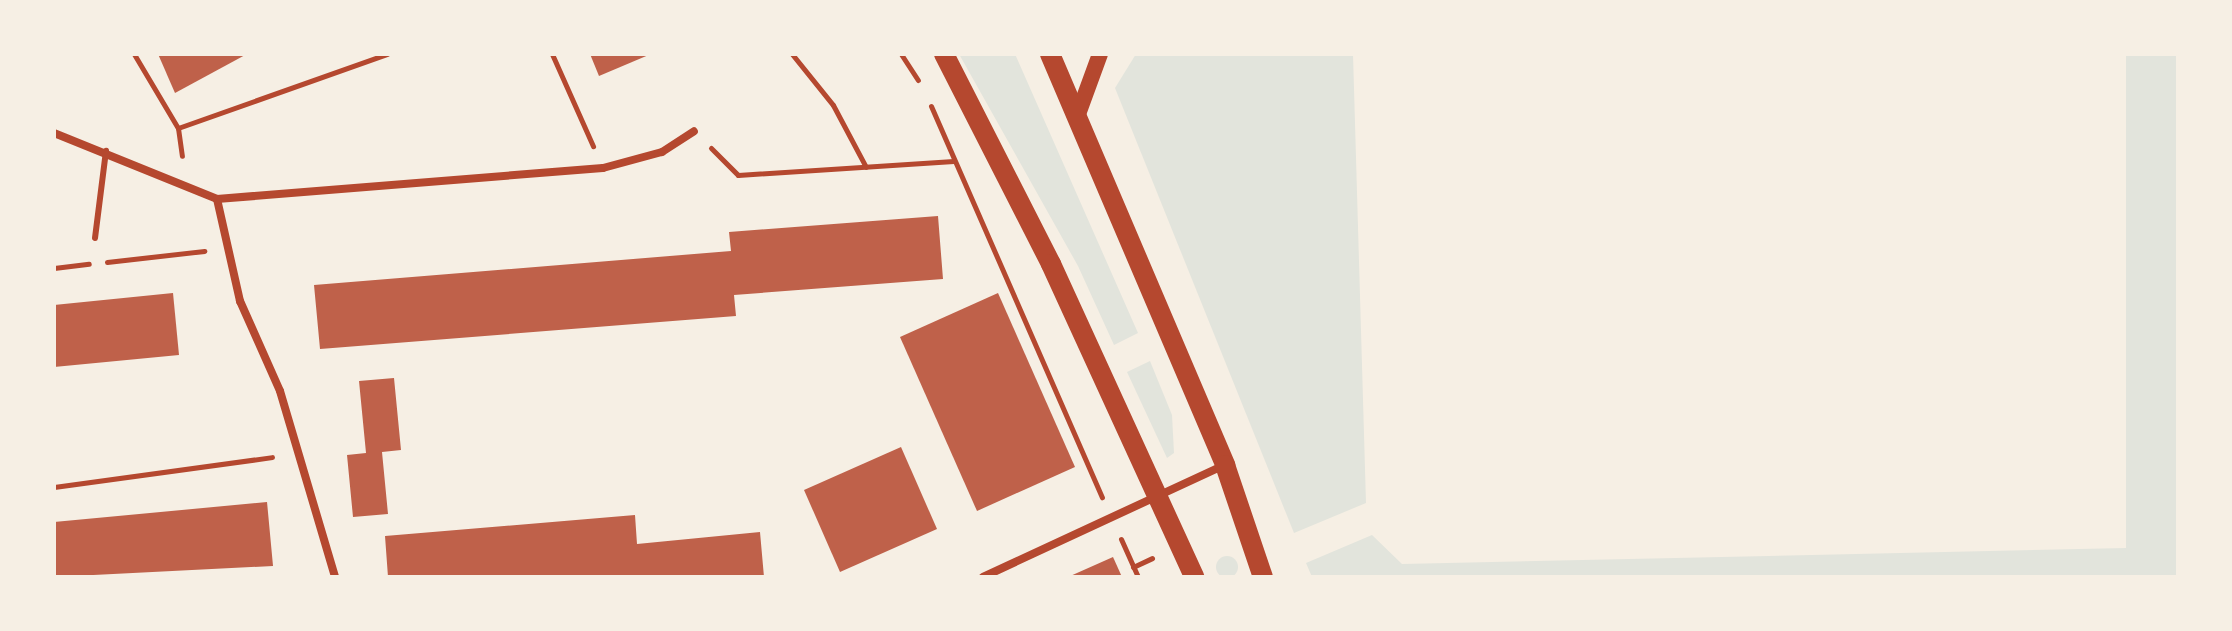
<!DOCTYPE html>
<style>
body{margin:0}
#map{position:relative;width:2232px;height:631px;overflow:hidden;background:#f6efe4;font-family:"Public Sans",sans-serif}
div>[style]{position:absolute}
[style*='--x']{left:calc(var(--x)*1px);top:calc(var(--y)*1px);width:calc(var(--w)*1px);rotate:calc(var(--a)*1deg)}
.green>*{inset:0;background:#e2e4dc}
.round{border-radius:50%}
.building>*{inset:0;background:#bf614a}
.path>*{height:5px;margin:-2.5px;padding:0 2.5px;transform-origin:2.5px;border-radius:2.5px;background:#b5482f}
.service>*{height:6px;margin:-3px;padding:0 3px;transform-origin:3px;border-radius:3px;background:#b5482f}
.minor>*{height:8px;margin:-4px;padding:0 4px;transform-origin:4px;border-radius:4px;background:#b5482f}
.secondary>*{height:16px;margin:-8px;padding:0 8px;transform-origin:8px;border-radius:8px;background:#b5482f}
.primary>*{height:20px;margin:-10px;padding:0 10px;transform-origin:10px;border-radius:10px;background:#b5482f}
span{translate:-50% -50%;white-space:nowrap;text-align:center;line-height:1.15;-webkit-text-stroke:7px #f6efe4;paint-order:stroke}
.frame{position:absolute;inset:0;border:56px solid #f6efe4;pointer-events:none}
</style>
<div id="map">
<div class="green">
<div style="clip-path:polygon(959px 54px,1015px 54px,1138px 333px,1114px 345px,1078px 266px)"></div>
<div style="clip-path:polygon(1136px 54px,1353px 54px,1366px 503px,1294px 533px,1115px 88px)"></div>
<div style="clip-path:polygon(2126px 54px,2178px 54px,2178px 577px,1312px 577px,1306px 563px,1372px 535px,1402px 564px,2126px 548px)"></div>
<div style="clip-path:polygon(1150px 361px,1172px 415px,1174px 453px,1167px 458px,1127px 372px)"></div>
<div class="round" style="left:1216px;top:556px;width:22px;height:22px"></div>
</div>
<div class="building">
<div style="clip-path:polygon(158px 54px,247px 54px,175px 93px)"></div>
<div style="clip-path:polygon(590px 54px,651px 54px,599px 76px)"></div>
<div style="clip-path:polygon(938px 216px,943px 279px,734px 295px,736px 316px,320px 349px,314px 285px,731px 251px,729px 232px)"></div>
<div style="clip-path:polygon(173px 293px,179px 355px,54px 367px,54px 305px)"></div>
<div style="clip-path:polygon(998px 293px,1075px 467px,977px 511px,900px 337px)"></div>
<div style="clip-path:polygon(394px 378px,401px 450px,382px 452px,388px 514px,353px 517px,347px 455px,366px 453px,359px 381px)"></div>
<div style="clip-path:polygon(901px 447px,937px 529px,840px 572px,804px 490px)"></div>
<div style="clip-path:polygon(267px 502px,273px 566px,54px 577px,54px 522px)"></div>
<div style="clip-path:polygon(635px 515px,637px 544px,760px 532px,764px 577px,388px 577px,385px 536px)"></div>
<div style="clip-path:polygon(1113px 557px,1122px 577px,1068px 577px)"></div>
</div>
<div class="path">
<div style="--x:134;--y:54;--w:86;--a:59.3"></div>
<div style="--x:178;--y:128;--w:28;--a:82"></div>
<div style="--x:552;--y:54;--w:101;--a:66"></div>
<div style="--x:792;--y:54;--w:65;--a:51.2"></div>
<div style="--x:833;--y:105;--w:70;--a:62"></div>
<div style="--x:901;--y:54;--w:31;--a:57"></div>
<div style="--x:931;--y:106;--w:427;--a:66.4"></div>
<div style="--x:178;--y:128;--w:222;--a:-19.5"></div>
<div style="--x:711;--y:148;--w:38;--a:45"></div>
<div style="--x:738;--y:175;--w:216;--a:-3.7"></div>
<div style="--x:107;--y:262;--w:98;--a:-6.5"></div>
<div style="--x:54;--y:268;--w:35;--a:-7"></div>
<div style="--x:54;--y:487;--w:220;--a:-7.8"></div>
<div style="--x:1121;--y:539;--w:42;--a:65.9"></div>
<div style="--x:1133;--y:567;--w:21;--a:-25"></div>
</div>
<div class="service">
<div style="--x:95;--y:238;--w:88;--a:-82.8"></div>
</div>
<div class="minor">
<div style="--x:54;--y:133;--w:176;--a:22"></div>
<div style="--x:217;--y:199;--w:387;--a:-4.6"></div>
<div style="--x:603;--y:168;--w:61;--a:-15.2"></div>
<div style="--x:662;--y:152;--w:38;--a:-33"></div>
<div style="--x:217;--y:199;--w:105;--a:77.3"></div>
<div style="--x:240;--y:301;--w:98;--a:66"></div>
<div style="--x:280;--y:391;--w:194;--a:73.5"></div>
<div style="--x:983;--y:577;--w:266;--a:-24.9"></div>
</div>
<div class="secondary">
<div style="--x:1077;--y:117;--w:67;--a:-69.9"></div>
</div>
<div class="primary">
<div style="--x:944;--y:54;--w:236;--a:63"></div>
<div style="--x:1051;--y:264;--w:344;--a:65.4"></div>
<div style="--x:1050;--y:54;--w:447;--a:66.9"></div>
<div style="--x:1225;--y:465;--w:118;--a:71.3"></div>
</div>
<div class="frame"></div>
</div>
